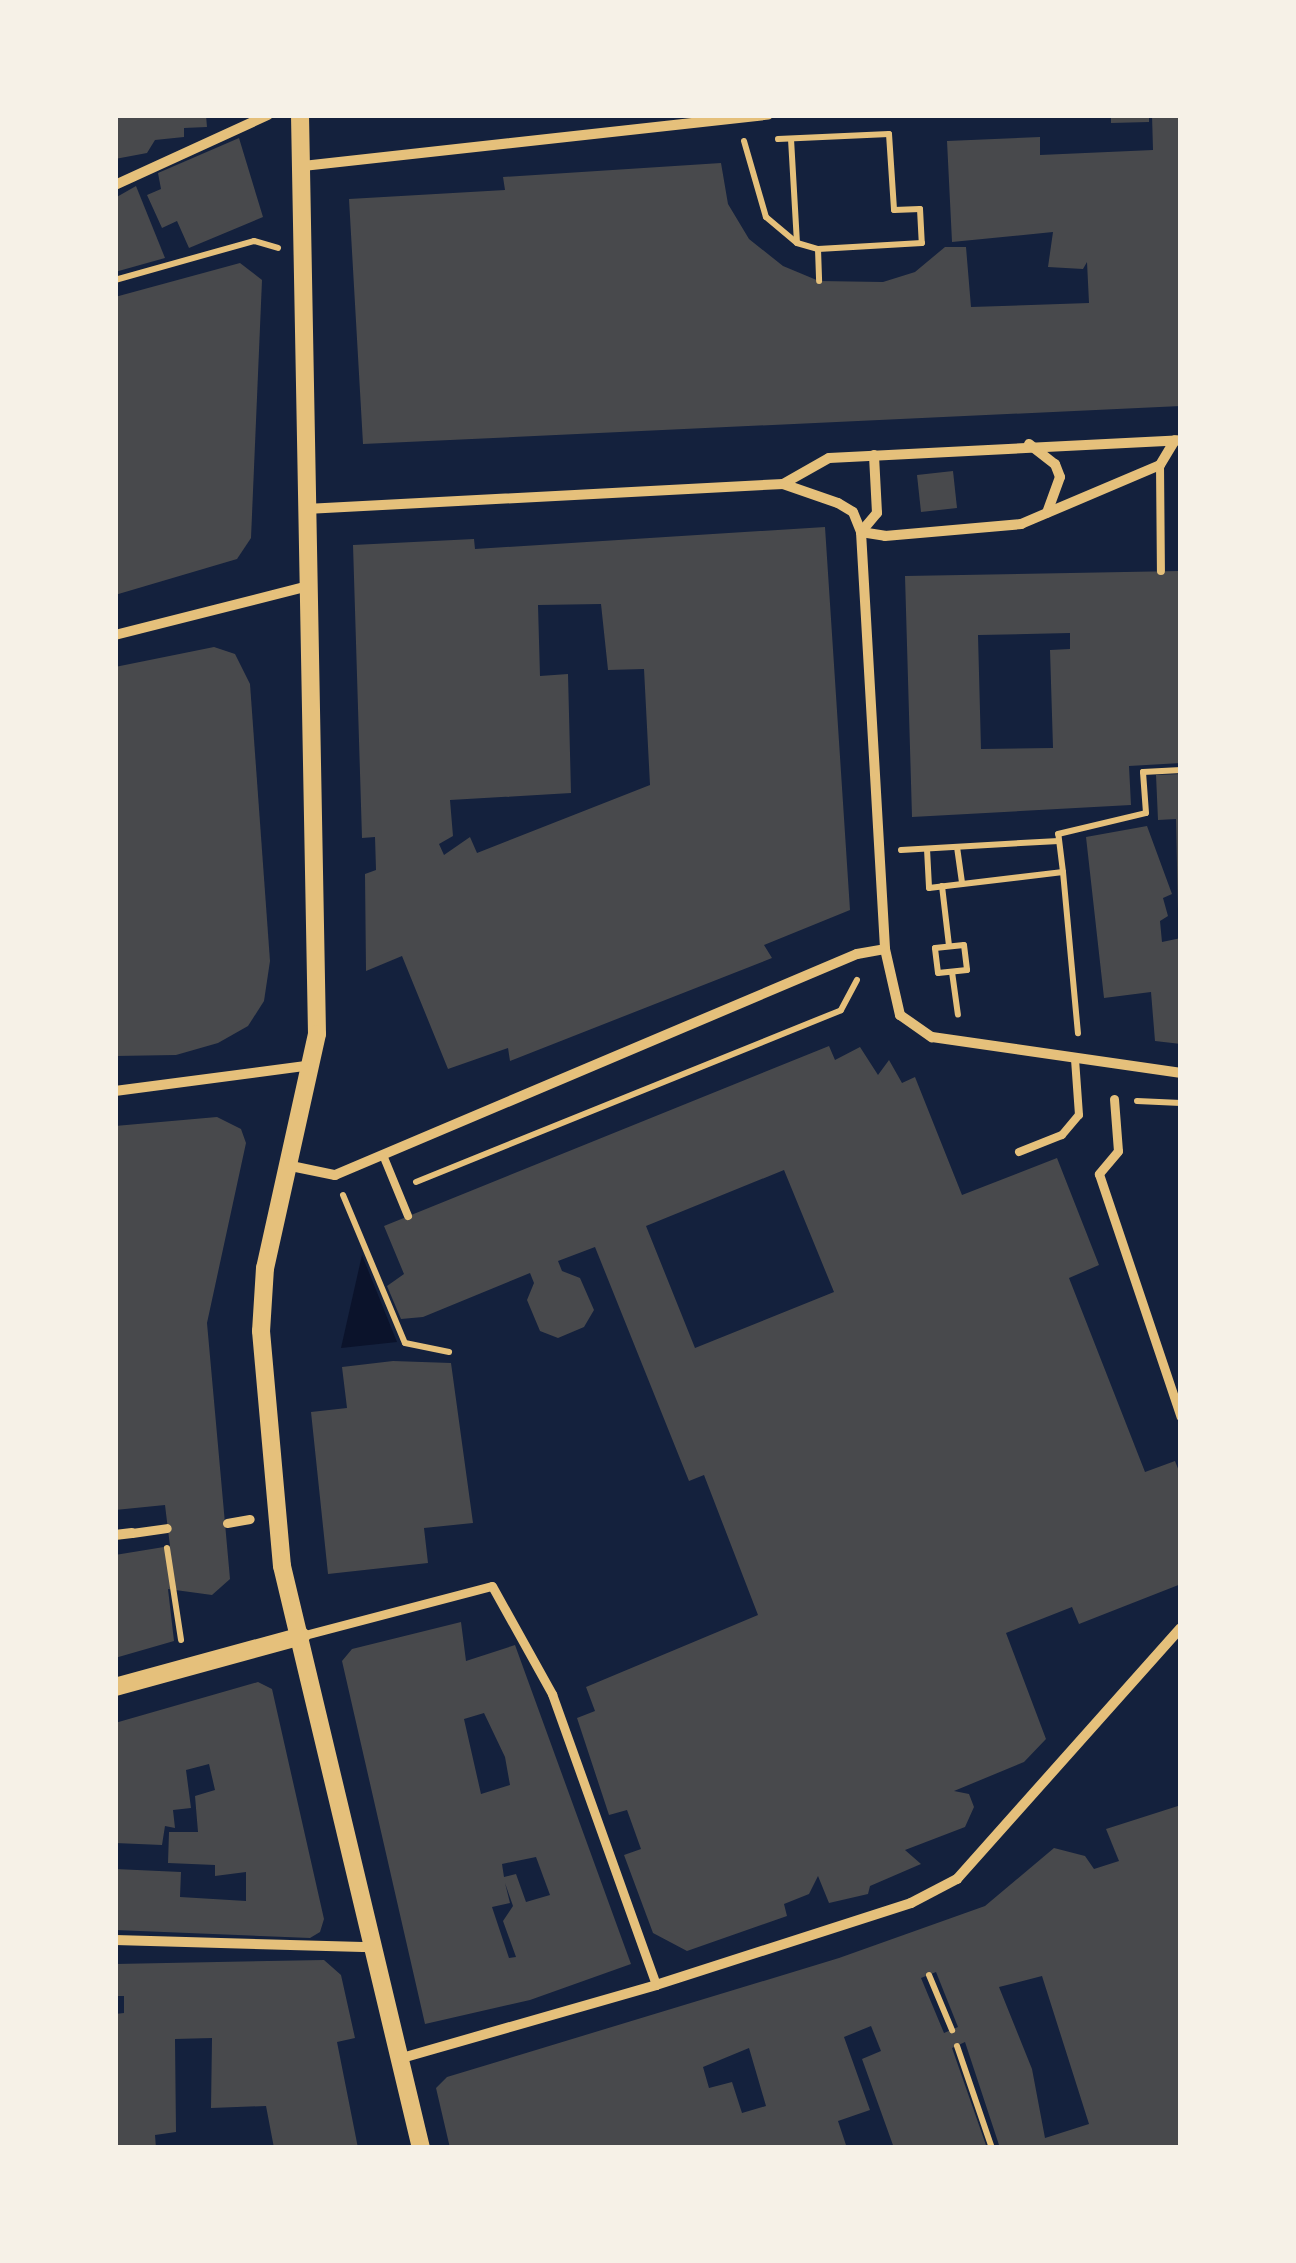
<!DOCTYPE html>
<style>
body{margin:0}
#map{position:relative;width:1296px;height:2263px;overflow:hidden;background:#14213d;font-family:Commissioner,sans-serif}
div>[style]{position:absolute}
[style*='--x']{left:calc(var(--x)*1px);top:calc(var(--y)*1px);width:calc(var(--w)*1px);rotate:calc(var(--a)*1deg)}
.water>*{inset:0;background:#0b132b}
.building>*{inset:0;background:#48494c}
.path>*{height:6px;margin:-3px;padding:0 3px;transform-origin:3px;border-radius:3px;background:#e5c07b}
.service>*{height:8px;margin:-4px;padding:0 4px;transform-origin:4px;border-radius:4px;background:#e5c07b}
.pedestrian>*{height:9px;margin:-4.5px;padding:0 4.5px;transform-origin:4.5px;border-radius:4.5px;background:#e5c07b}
.minor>*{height:10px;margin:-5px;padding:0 5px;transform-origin:5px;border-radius:5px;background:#e5c07b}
.tertiary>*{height:18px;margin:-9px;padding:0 9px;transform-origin:9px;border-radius:9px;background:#e5c07b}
span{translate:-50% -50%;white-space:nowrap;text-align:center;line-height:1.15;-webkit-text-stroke:8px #f6f1e7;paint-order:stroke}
.frame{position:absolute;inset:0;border:118px solid #f6f1e7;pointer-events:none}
</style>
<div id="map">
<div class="water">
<div style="clip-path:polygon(362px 1255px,397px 1342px,341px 1348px)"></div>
</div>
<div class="building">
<div style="clip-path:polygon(115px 115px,206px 115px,207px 127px,184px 128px,184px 137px,155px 140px,147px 153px,115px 159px)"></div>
<div style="clip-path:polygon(1111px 115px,1149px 115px,1149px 122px,1111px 123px)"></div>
<div style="clip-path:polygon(1152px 115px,1181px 115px,1181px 406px,363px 444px,349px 199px,505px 190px,503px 177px,721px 163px,728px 204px,749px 239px,783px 266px,819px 281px,883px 282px,915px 272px,945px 247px,966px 247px,971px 307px,1089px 303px,1087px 262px,1083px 269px,1048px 267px,1053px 232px,952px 242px,947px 141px,1040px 137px,1040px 155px,1153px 150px)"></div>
<div style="clip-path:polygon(239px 138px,263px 217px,189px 248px,177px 221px,162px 228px,147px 195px,161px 189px,158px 173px)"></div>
<div style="clip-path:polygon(136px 186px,165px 258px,115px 272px,115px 198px)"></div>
<div style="clip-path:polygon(240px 263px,262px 280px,251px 538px,237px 559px,115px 595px,115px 297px)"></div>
<div style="clip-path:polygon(953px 471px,957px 508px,921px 512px,917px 475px)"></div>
<div style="clip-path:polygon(evenodd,825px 527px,850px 910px,764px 945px,772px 958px,510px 1061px,508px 1048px,448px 1069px,402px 956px,366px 971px,365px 874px,376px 870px,375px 837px,362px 838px,353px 545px,474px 539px,475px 549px,825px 527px,601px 604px,608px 670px,644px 669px,650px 785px,477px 853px,470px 837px,444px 855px,439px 844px,453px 836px,450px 800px,571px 793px,568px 674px,540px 676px,538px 605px,601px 604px)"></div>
<div style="clip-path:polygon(evenodd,1179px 571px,1181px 763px,1129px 766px,1131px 805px,912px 817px,905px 576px,1179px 571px,1070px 633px,1070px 649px,1050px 650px,1053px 748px,981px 749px,978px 635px,1070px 633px)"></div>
<div style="clip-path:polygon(214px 647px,235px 654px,250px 684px,270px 961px,264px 1001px,248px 1026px,218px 1043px,176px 1055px,115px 1056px,115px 667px)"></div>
<div style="clip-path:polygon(1181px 774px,1181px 911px,1178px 911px,1176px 819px,1158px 820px,1156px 775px)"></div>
<div style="clip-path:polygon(1147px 826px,1172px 894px,1163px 898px,1168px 916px,1160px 921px,1162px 942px,1181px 938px,1181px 1044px,1155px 1041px,1151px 992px,1104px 998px,1086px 837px)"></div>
<div style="clip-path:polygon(evenodd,829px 1046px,835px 1060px,860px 1047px,878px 1075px,889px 1060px,902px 1083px,915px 1077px,962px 1195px,1057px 1158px,1099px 1265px,1069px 1278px,1145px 1472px,1175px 1461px,1181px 1476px,1181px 1584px,1079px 1624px,1072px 1607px,1006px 1633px,1046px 1739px,1024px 1762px,954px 1791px,969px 1794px,974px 1807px,965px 1827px,905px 1850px,921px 1864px,870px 1886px,868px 1894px,829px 1903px,818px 1876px,809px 1894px,784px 1904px,787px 1916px,687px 1951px,653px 1933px,624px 1855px,641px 1849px,627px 1810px,609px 1815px,577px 1718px,595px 1711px,586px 1687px,758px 1615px,704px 1475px,689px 1481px,595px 1247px,558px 1261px,562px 1271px,580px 1278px,594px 1310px,584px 1327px,558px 1338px,540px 1331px,527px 1300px,534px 1283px,530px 1273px,423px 1317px,401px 1319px,387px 1286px,404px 1274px,384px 1226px,829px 1046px,784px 1170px,834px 1292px,695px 1348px,646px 1226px,784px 1170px)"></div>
<div style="clip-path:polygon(217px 1117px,241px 1129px,246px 1143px,207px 1323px,230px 1579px,212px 1595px,168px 1589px,174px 1641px,115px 1658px,115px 1555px,170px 1546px,165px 1505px,115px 1510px,115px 1126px)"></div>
<div style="clip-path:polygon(393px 1361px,451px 1363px,473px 1523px,424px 1528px,428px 1563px,328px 1574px,311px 1412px,347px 1408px,342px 1367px)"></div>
<div style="clip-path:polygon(evenodd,461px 1622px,466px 1661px,515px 1645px,631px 1964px,530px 2000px,425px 2024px,342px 1661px,352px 1649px,461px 1622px,484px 1713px,505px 1757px,510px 1785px,481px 1794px,464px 1719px,484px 1713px,461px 1622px,536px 1857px,550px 1895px,526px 1902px,516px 1874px,504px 1877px,502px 1864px,536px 1857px,461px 1622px,505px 1883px,513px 1906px,503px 1921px,516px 1957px,509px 1958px,492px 1907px,510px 1903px,505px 1883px)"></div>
<div style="clip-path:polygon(258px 1682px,272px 1689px,324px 1919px,320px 1932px,310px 1938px,115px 1930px,115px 1869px,181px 1872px,180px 1897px,246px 1901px,246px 1872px,215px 1876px,215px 1865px,168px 1863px,169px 1832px,198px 1832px,195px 1796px,215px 1790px,209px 1764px,186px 1770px,191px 1808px,173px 1810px,175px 1828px,165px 1826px,162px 1845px,115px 1843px,115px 1723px)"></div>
<div style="clip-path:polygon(evenodd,1181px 1805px,1181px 2148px,1000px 2148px,965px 2042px,952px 2048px,987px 2148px,894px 2148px,862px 2059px,881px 2051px,871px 2026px,844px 2037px,870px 2110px,838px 2121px,847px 2148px,450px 2148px,436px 2088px,447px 2077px,839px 1958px,985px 1906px,1054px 1848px,1085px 1856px,1094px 1869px,1119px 1861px,1106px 1829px,1181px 1805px,936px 1972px,958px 2027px,944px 2033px,921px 1978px,936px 1972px,1181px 1805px,1042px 1976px,1089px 2124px,1045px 2138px,1032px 2069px,999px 1987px,1042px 1976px,1181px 1805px,749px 2048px,766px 2106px,742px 2113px,732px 2082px,709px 2088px,703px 2067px,749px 2048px)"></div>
<div style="clip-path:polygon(324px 1960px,341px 1975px,355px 2038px,337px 2042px,358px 2148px,274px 2148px,266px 2106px,211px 2108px,212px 2038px,175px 2039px,176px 2132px,155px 2135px,156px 2148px,116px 2148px,115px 2014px,124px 2013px,124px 1996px,115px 1996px,115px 1964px)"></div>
</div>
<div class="path">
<div style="--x:778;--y:139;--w:111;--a:-2.6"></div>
<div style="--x:889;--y:134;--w:76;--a:86.2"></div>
<div style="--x:894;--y:210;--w:26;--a:-2"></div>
<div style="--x:920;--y:209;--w:34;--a:87"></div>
<div style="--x:922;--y:243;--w:104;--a:176.7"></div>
<div style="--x:818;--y:249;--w:32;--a:88"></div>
<div style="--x:791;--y:139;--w:103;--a:86.7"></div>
<div style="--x:744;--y:141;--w:79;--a:73.9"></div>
<div style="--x:766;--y:217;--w:40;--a:40"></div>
<div style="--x:797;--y:243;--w:22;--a:16"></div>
<div style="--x:115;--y:280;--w:144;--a:-15.7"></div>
<div style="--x:254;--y:241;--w:25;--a:16"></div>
<div style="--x:957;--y:847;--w:37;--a:82"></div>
<div style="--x:927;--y:849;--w:39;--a:87"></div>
<div style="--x:929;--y:888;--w:135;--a:-6.8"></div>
<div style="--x:1063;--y:872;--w:162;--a:84.7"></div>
<div style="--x:901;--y:850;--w:158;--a:-3.3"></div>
<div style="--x:1063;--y:872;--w:38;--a:-97"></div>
<div style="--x:1058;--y:834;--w:90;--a:-13.4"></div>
<div style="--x:1146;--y:813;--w:41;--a:-94.2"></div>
<div style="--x:1143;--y:772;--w:38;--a:-3"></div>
<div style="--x:942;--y:886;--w:60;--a:83.3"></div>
<div style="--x:964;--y:945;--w:25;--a:83"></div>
<div style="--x:967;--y:970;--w:29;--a:174"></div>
<div style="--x:938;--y:973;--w:25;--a:-97"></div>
<div style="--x:935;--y:948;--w:29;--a:-6"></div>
<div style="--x:952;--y:972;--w:43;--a:82.1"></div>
<div style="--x:1137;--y:1101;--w:44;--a:2.6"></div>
<div style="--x:416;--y:1182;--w:458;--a:-22"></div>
<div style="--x:841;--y:1010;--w:34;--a:-62"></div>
<div style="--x:343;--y:1195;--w:160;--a:67.3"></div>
<div style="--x:405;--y:1343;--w:45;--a:11.6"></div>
<div style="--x:167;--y:1548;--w:93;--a:81.3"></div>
<div style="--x:929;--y:1975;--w:60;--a:67.3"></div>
<div style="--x:957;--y:2046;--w:108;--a:71.1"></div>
</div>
<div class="service">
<div style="--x:1160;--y:465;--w:106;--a:89.5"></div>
<div style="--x:1019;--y:1152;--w:46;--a:-21.6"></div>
<div style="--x:1062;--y:1135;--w:26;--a:-50"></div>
<div style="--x:1079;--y:1115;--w:56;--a:-94.1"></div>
<div style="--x:383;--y:1155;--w:66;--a:67.7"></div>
</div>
<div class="pedestrian">
<div style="--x:1114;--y:1099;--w:52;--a:85.6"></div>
<div style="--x:1118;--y:1151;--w:30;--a:130"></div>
<div style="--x:1099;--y:1174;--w:256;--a:71.4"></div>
<div style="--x:227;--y:1523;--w:23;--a:-10"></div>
<div style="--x:132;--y:1533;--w:35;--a:-8"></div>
<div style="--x:301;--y:1636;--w:197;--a:-14.7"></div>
<div style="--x:492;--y:1586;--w:124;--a:60.9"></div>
<div style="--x:552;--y:1694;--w:309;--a:70.3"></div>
</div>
<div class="minor">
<div style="--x:303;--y:166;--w:468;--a:-6.3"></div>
<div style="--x:115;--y:185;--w:168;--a:-24.6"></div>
<div style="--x:1029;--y:444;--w:33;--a:38"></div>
<div style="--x:1055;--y:464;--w:14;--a:69"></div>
<div style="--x:1060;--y:477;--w:38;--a:110"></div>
<div style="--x:783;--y:484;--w:53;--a:-29.5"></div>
<div style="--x:829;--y:458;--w:352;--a:-2.9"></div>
<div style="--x:306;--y:509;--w:478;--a:-3"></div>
<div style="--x:783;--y:484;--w:58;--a:19.1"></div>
<div style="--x:838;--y:503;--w:17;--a:31"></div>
<div style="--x:853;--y:512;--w:22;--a:68"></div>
<div style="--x:861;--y:532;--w:418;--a:86.7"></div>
<div style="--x:885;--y:949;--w:68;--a:77.2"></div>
<div style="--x:900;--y:1015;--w:39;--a:35"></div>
<div style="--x:932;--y:1037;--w:252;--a:8.2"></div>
<div style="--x:861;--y:532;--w:24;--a:9"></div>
<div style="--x:885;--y:536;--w:137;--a:-5"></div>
<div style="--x:1021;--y:524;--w:151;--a:-23"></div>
<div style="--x:1160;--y:465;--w:29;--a:-59"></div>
<div style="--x:861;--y:532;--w:25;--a:-50"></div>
<div style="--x:877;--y:513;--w:58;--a:-93"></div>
<div style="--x:115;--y:635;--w:200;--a:-14.2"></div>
<div style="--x:115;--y:1091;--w:200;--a:-7.5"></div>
<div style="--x:291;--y:1166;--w:45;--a:11.6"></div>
<div style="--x:335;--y:1175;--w:567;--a:-22.95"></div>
<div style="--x:857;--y:954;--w:28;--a:-10"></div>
<div style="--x:115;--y:1535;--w:17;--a:-7"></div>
<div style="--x:115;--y:1940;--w:257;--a:1.6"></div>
<div style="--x:402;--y:2058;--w:264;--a:-16"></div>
<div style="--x:656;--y:1985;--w:268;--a:-17.8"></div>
<div style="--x:911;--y:1903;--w:52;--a:-27.6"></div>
<div style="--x:957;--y:1879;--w:336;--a:-48.3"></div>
</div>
<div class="tertiary">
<div style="--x:300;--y:115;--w:919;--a:88.94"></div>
<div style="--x:317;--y:1034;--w:240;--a:102.5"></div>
<div style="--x:265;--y:1268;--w:63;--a:93.6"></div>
<div style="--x:261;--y:1331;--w:236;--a:84.9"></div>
<div style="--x:282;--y:1566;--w:598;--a:76.57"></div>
<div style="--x:115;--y:1687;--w:193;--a:-15.3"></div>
</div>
<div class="frame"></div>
</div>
